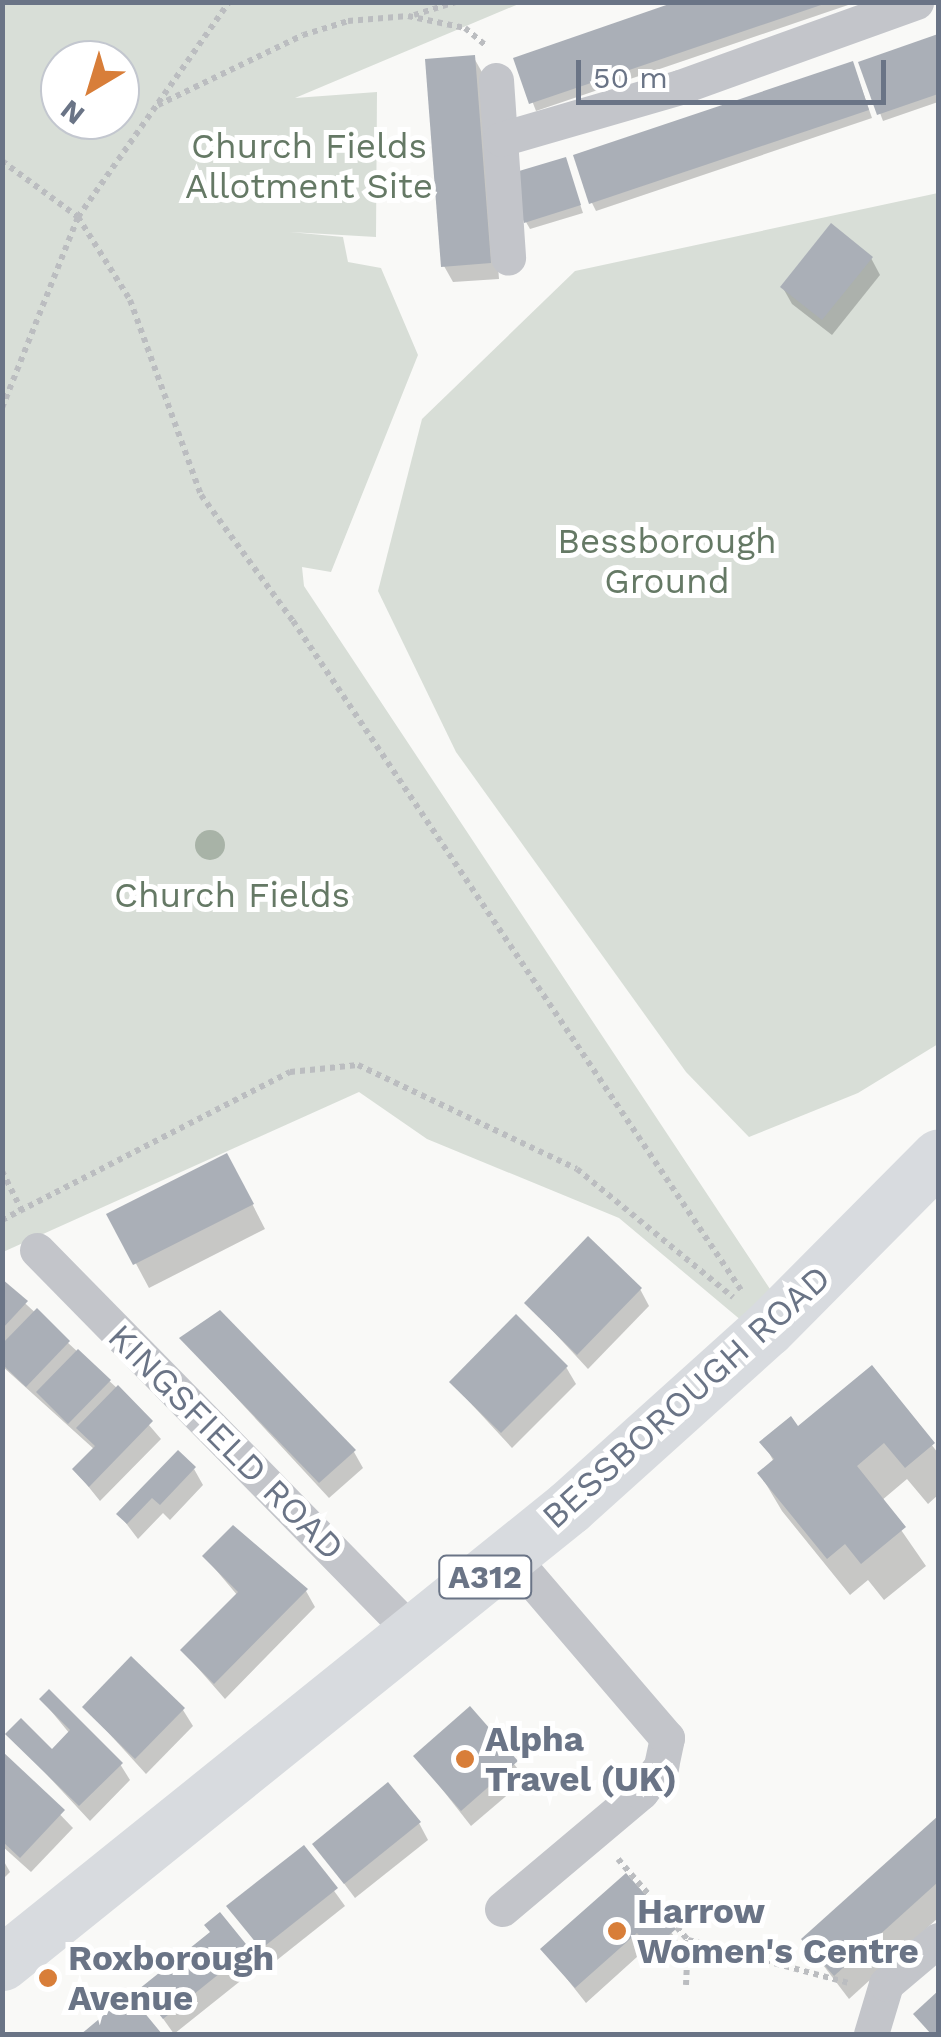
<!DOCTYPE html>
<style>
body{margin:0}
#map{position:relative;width:941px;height:2037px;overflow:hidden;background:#f9f9f7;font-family:"Work Sans",sans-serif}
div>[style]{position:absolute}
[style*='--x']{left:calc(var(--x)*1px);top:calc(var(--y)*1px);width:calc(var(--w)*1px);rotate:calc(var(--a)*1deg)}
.green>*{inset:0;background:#d8ded7}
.shadow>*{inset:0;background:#0003}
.building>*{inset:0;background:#aaafb7}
.path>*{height:6px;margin-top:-3px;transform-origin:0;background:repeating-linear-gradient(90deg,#bbbdc0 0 5px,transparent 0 10px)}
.street>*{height:35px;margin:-17.5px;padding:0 17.5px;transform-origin:17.5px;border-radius:17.5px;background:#c3c5ca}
.primary>*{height:55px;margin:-27.5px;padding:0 27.5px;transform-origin:27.5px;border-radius:27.5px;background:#d8dbdf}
.trees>*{width:30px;height:30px;margin:-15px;border-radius:50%;background:#a8b3a7}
.dots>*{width:28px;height:28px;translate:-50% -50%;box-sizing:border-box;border:5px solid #fff;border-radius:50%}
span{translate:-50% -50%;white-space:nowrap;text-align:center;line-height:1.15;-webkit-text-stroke:10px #fff;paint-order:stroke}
.shield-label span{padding:2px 8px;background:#fff;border:2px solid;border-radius:8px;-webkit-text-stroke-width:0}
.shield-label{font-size:32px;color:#6a7486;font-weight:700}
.park-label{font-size:35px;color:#657965}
.street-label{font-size:35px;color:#6a7486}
.poi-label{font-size:35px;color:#6a7486;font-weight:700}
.left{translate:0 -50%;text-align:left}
.frame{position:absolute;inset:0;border:5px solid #6a7486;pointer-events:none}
.north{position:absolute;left:40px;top:40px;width:100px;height:100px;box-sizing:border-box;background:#fff;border:2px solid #c3c7cf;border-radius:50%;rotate:218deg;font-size:28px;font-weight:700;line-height:40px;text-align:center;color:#6a7486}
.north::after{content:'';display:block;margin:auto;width:35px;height:45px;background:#d87e39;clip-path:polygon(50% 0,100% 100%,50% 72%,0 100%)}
.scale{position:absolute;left:576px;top:60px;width:310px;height:45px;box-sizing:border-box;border:5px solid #6a7486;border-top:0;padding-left:12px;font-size:30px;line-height:35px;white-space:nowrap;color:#6a7486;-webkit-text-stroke:8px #fff;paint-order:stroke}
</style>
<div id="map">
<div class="green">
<div style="clip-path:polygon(evenodd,2px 3px,521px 3px,295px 98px,377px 92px,376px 237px,290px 232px,343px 237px,348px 262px,381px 268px,418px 355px,331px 572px,302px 567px,304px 586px,774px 1295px,742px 1321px,619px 1218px,427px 1139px,359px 1092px,3px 1252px,2px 3px,60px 60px,120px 60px,120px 120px,60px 120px,60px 60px)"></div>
<div style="clip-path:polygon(938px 193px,938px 1044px,858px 1093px,749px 1137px,686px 1072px,456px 752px,378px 591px,422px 419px,575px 271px)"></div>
</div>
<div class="shadow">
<div style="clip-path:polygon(683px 2px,854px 3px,536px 111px,516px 59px)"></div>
<div style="clip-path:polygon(938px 37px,938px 102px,883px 121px,861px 63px)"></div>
<div style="clip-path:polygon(474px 58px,483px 74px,499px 279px,453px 282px,444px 266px)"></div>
<div style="clip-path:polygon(856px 72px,872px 118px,596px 211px,592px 203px,576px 157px)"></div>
<div style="clip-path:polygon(565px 160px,583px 213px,530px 229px,526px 222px)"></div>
<div style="clip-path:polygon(871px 258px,880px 275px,832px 335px,792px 304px,783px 288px)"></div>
<div style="clip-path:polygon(240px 1180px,265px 1229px,149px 1288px,110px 1215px)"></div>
<div style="clip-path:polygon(2px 1282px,118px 1389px,161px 1439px,100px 1501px,75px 1470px,95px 1450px,2px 1366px)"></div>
<div style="clip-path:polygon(640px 1289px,649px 1306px,588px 1369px,527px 1303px)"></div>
<div style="clip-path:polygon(182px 1339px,354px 1452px,363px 1468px,329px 1498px)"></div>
<div style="clip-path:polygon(566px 1367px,576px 1384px,512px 1448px,452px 1383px)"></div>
<div style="clip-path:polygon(872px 1369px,938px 1453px,938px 1495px,928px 1504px,907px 1479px,881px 1501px,926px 1566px,884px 1600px,868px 1580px,850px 1595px,782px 1511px,760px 1474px,774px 1462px,763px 1442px,798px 1429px)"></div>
<div style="clip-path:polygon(194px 1469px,203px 1485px,170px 1520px,163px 1513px,138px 1539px,119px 1514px)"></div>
<div style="clip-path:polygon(205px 1557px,306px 1591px,315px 1607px,225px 1699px,183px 1651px,238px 1596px)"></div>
<div style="clip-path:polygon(42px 1700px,120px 1764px,130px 1780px,90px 1821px,9px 1734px,52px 1752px,70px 1734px)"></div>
<div style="clip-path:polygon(85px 1707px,183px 1710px,193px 1726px,146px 1774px)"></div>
<div style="clip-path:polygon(470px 1710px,526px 1779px,471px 1826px,416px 1756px)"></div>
<div style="clip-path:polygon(2px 1754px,73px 1828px,31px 1872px,2px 1846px)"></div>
<div style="clip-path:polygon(938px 1819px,938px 1918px,849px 1999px,804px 1940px)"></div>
<div style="clip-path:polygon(419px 1823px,428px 1840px,355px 1898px,315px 1845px)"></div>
<div style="clip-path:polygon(303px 1848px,345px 1906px,272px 1964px,229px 1906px)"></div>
<div style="clip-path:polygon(2px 1858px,10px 1872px,2px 1880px)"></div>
<div style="clip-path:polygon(626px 1877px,683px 1947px,663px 1965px,648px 1947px,586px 2003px,544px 1950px)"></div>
<div style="clip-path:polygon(220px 1916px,258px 1967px,174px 2034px,142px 1989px,212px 1933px)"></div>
</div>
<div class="building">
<div style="clip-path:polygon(675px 2px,827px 3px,529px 104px,513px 58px)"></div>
<div style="clip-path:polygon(938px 34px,938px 94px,877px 115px,858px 62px)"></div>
<div style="clip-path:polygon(475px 55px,491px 263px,441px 267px,425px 59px)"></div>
<div style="clip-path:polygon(853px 61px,869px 110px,589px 204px,573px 155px)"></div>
<div style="clip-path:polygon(566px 157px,581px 205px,524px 223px,509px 174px)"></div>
<div style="clip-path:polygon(831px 223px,873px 257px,822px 320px,780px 287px)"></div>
<div style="clip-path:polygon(227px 1153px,254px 1204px,133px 1265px,106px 1214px)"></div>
<div style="clip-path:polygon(588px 1236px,642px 1288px,577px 1355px,524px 1303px)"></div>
<div style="clip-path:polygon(2px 1279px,28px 1301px,2px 1329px)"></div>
<div style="clip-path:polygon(37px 1308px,70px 1341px,26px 1387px,2px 1364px,2px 1344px)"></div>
<div style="clip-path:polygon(220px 1310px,356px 1450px,319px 1483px,179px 1338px)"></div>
<div style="clip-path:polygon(516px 1314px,568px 1366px,501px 1433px,449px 1382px)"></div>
<div style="clip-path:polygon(78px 1349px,111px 1380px,68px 1424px,36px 1392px)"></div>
<div style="clip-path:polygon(872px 1365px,935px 1443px,905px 1468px,884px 1443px,857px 1466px,906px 1527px,861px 1564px,845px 1544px,827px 1559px,757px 1473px,774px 1459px,759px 1442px,791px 1416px,798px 1426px)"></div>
<div style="clip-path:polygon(118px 1385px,153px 1421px,89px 1487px,72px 1469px,95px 1446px,76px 1428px)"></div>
<div style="clip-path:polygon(178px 1450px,196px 1467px,160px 1505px,152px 1498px,127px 1524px,116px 1514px)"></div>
<div style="clip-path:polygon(233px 1525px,308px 1589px,214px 1684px,180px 1650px,238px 1592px,202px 1556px)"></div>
<div style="clip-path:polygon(131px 1656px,185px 1708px,135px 1759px,82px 1707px)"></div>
<div style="clip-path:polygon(49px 1689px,123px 1763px,79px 1806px,5px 1734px,21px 1718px,52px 1749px,70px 1730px,39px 1699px)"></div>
<div style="clip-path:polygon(470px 1706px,518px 1761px,461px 1811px,413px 1756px)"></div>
<div style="clip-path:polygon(2px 1751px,65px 1810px,20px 1858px,2px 1841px)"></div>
<div style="clip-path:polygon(388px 1782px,421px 1822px,344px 1884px,312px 1844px)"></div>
<div style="clip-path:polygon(938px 1816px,938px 1882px,834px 1976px,801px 1939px)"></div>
<div style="clip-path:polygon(304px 1845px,338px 1888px,261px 1949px,226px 1906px)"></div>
<div style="clip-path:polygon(626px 1873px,676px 1929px,652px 1950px,637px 1933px,575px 1988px,540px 1949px)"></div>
<div style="clip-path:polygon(220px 1912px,250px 1949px,163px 2019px,139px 1989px,210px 1932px,204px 1925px)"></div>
<div style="clip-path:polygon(938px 1991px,938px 2034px,931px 2034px,913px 2014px)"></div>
<div style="clip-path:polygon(129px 1994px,162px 2034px,81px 2034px,86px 2030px)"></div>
</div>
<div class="path">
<div style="--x:414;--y:15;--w:44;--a:-17.2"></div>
<div style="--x:158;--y:105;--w:161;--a:-25.8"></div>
<div style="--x:303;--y:35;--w:47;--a:-17.3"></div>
<div style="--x:348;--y:21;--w:60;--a:-4.8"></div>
<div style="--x:408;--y:16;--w:58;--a:11.9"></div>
<div style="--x:465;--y:28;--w:26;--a:40"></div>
<div style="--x:2;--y:161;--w:94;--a:36.4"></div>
<div style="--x:78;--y:217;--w:98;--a:57.9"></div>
<div style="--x:130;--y:300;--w:208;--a:70"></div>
<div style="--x:201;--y:495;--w:156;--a:53.9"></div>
<div style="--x:293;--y:621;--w:805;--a:56.19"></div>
<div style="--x:2;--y:408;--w:206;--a:-68.3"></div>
<div style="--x:78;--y:217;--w:263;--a:-54.9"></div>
<div style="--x:2;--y:1171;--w:45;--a:63.4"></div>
<div style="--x:2;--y:1220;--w:324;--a:-27.2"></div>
<div style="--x:290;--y:1072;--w:68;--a:-5.9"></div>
<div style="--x:358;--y:1065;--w:242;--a:25.4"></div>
<div style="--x:577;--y:1169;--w:202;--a:39.4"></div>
<div style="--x:618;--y:1859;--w:107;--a:49.2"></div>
<div style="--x:688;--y:1940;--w:166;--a:15"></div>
<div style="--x:686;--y:1985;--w:45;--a:-87.5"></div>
</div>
<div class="street">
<div style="--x:496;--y:80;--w:178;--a:86.1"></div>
<div style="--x:501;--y:139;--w:186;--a:-16.2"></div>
<div style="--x:680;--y:87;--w:251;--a:-19.8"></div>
<div style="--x:37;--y:1250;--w:538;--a:45.53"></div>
<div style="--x:502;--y:1909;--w:182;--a:-40.1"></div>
<div style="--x:641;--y:1792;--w:33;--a:-52"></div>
<div style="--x:661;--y:1766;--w:29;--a:-78"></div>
<div style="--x:667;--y:1738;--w:240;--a:-130.6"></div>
<div style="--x:871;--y:2034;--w:52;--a:-73.3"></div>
<div style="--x:886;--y:1984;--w:68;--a:-40.2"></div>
</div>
<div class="primary">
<div style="--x:2;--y:1963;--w:728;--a:-38.81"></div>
<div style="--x:569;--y:1507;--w:266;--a:-42"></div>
<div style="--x:767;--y:1329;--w:243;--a:-45.2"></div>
</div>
<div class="trees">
<div style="left:210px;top:845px"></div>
</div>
<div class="dots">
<div style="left:465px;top:1759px;background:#d87e39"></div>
<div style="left:617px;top:1931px;background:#d87e39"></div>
<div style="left:48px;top:1978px;background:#d87e39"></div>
</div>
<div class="shield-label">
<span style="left:485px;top:1577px">A312</span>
</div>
<div class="park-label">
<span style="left:309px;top:166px">Church Fields<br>Allotment Site</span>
<span style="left:667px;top:561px">Bessborough<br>Ground</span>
<span style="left:232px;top:895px">Church Fields</span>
</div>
<div class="street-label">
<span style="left:686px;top:1397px;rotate:-42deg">BESSBOROUGH ROAD</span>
<span style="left:226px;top:1442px;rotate:45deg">KINGSFIELD ROAD</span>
</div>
<div class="poi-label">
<span class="left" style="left:485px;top:1759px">Alpha<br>Travel (UK)</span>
<span class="left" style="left:637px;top:1931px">Harrow<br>Women's Centre</span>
<span class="left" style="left:68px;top:1978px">Roxborough<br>Avenue</span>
</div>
<div class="frame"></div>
<div class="north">N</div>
<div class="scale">50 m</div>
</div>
